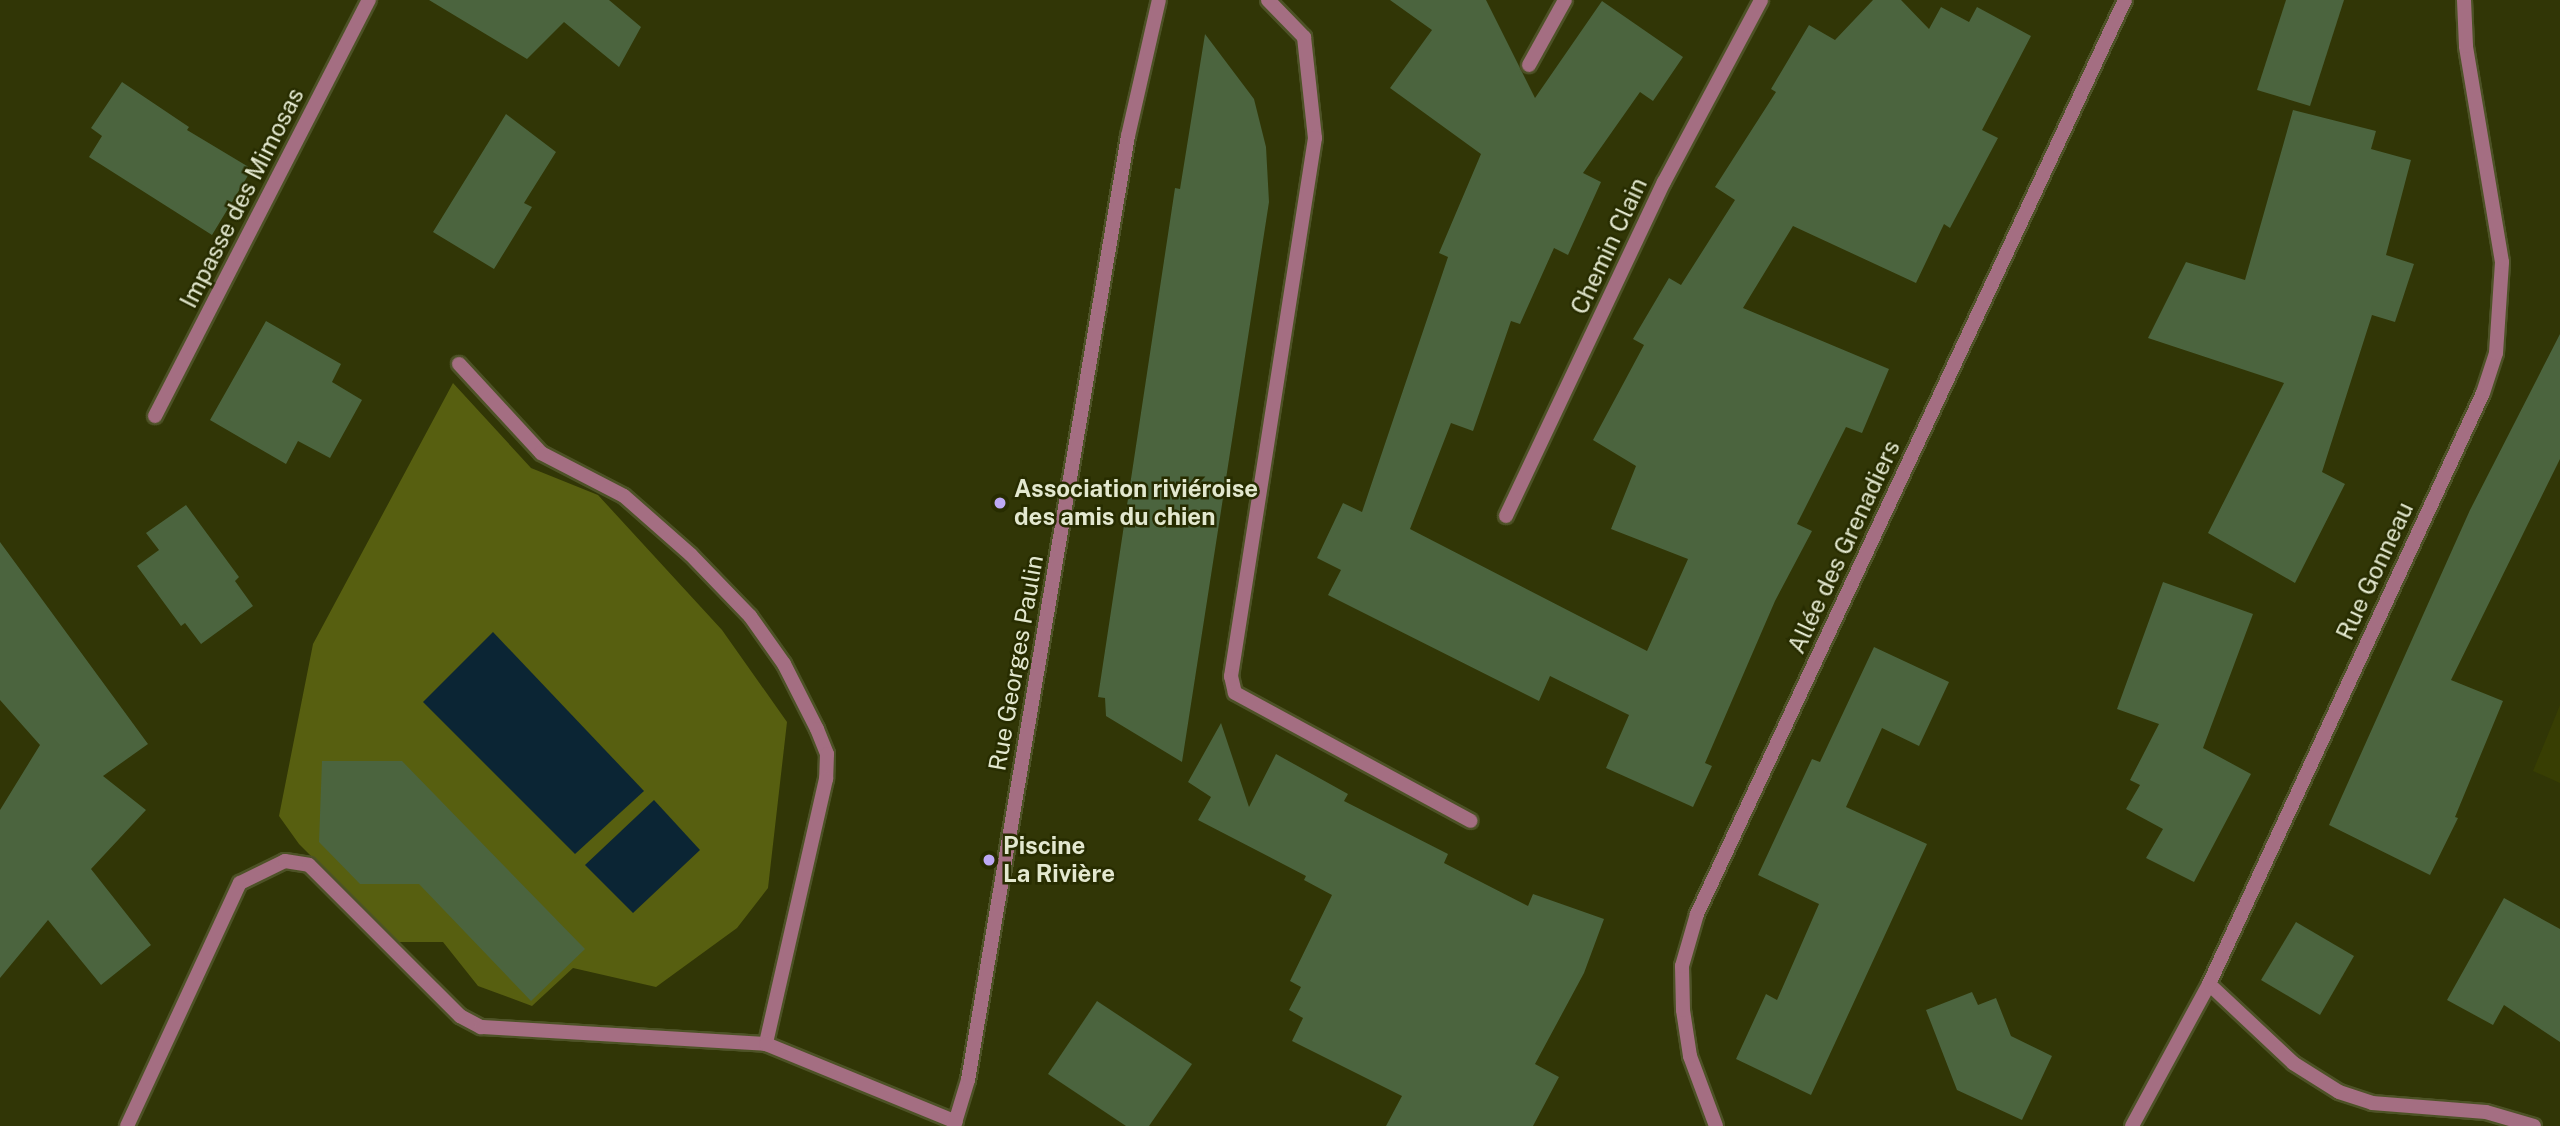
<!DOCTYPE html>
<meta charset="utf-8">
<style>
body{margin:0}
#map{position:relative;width:2560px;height:1126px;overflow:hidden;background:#313606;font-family:"Public Sans",sans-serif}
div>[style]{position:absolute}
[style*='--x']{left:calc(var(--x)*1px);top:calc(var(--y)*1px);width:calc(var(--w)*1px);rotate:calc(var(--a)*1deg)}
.built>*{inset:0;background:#383e03}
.green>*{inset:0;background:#575f10}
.water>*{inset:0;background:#0b2534}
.building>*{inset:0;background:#4b643e}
.roads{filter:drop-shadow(2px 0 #4d5226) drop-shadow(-2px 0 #4d5226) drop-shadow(0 2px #4d5226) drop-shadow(0 -2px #4d5226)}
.lane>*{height:14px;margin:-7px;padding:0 7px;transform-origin:7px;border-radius:7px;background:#a46e82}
.street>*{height:14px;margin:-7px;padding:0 7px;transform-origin:7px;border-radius:7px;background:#a46e82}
.dots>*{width:19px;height:19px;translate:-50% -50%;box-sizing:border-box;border:4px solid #272c00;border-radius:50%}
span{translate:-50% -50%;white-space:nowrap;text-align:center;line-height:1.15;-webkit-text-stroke:5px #272c00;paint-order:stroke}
.street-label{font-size:24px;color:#e3e8cf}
.poi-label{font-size:24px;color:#e3e8cf;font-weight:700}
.left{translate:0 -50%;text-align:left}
</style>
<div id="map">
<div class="built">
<div style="clip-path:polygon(2560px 705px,2560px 783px,2533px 771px)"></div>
</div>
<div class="green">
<div style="clip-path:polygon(453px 383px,531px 468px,598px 495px,722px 630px,787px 722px,768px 888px,737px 928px,656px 987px,573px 968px,532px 1006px,478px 986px,443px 942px,397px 942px,299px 844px,279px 816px,313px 644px)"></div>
</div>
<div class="water">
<div style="clip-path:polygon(493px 632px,644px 791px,575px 854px,423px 702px)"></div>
<div style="clip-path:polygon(654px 800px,700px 850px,633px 913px,585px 865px)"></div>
</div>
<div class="building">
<div style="clip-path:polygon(429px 0,609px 0,641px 27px,619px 67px,564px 22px,527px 59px)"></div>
<div style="clip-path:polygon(1390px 0,1486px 0,1535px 98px,1602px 1px,1683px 57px,1653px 101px,1640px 92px,1583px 173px,1601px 182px,1568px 255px,1554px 248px,1520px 324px,1511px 321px,1473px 431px,1451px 423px,1410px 529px,1647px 651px,1688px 559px,1611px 529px,1636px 466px,1593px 440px,1644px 345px,1633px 339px,1669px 278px,1681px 285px,1735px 200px,1715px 187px,1776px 92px,1771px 89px,1809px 25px,1835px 40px,1873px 0,1901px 0,1929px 29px,1941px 7px,1969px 22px,1977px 7px,2031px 36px,1982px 130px,1998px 138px,1950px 228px,1944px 224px,1916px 283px,1793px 226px,1743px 308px,1889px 369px,1862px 433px,1846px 427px,1797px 524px,1812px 531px,1775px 601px,1705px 763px,1712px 766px,1693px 807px,1606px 768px,1629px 715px,1550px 676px,1539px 701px,1328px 595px,1341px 570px,1317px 558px,1343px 503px,1362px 512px,1448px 257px,1439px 253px,1481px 154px,1390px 88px,1432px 30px)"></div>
<div style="clip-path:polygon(2286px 0,2344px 0,2310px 106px,2257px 90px)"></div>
<div style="clip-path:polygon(1205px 34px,1254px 99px,1266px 147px,1269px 202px,1182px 762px,1106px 716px,1105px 698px,1098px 697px,1175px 188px,1180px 189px)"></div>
<div style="clip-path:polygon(122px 82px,189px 127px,187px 130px,252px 169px,212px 235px,89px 157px,102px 136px,91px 128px)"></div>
<div style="clip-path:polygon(2293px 110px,2376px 131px,2371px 149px,2411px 160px,2386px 255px,2414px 264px,2395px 322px,2372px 315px,2322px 472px,2345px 484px,2295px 583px,2208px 533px,2284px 383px,2148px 338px,2186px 262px,2245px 280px)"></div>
<div style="clip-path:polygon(506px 114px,556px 152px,524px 203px,532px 207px,494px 269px,433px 232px)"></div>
<div style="clip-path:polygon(266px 321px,341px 364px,332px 382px,362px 400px,330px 458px,298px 441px,286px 464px,210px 420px)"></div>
<div style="clip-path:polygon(2560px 334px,2560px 459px,2451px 680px,2503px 701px,2455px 817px,2458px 818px,2430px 875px,2329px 825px,2470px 510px)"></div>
<div style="clip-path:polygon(186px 505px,239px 577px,235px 581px,253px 606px,201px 644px,185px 623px,181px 626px,137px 566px,159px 550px,146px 533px)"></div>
<div style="clip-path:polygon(0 542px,148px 744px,103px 776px,146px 810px,91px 869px,151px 945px,101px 985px,48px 920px,0 978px,0 810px,40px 745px,0 700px)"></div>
<div style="clip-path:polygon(2163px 582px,2253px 614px,2203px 748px,2251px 774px,2194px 882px,2146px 858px,2163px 829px,2126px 809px,2140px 785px,2130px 780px,2159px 724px,2117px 709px)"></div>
<div style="clip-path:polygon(1874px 647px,1949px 682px,1919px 746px,1882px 728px,1846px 807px,1927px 844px,1811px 1095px,1736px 1059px,1766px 994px,1777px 1000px,1819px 904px,1758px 875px,1812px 759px,1820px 762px)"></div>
<div style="clip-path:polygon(1221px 723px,1249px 807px,1276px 754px,1348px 794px,1344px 801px,1448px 854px,1444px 863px,1528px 906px,1533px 894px,1604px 919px,1584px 973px,1535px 1064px,1559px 1077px,1533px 1126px,1386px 1126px,1402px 1096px,1292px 1041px,1303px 1018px,1289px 1010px,1301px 987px,1290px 981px,1332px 895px,1304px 880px,1306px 876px,1198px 820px,1211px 797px,1188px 782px)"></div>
<div style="clip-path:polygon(322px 761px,402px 761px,585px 949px,531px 1001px,419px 884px,360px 884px,319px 842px)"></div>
<div style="clip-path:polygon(2504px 898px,2560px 929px,2560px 1042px,2504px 1005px,2493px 1025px,2447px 1000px)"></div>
<div style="clip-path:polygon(2296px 922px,2354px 956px,2320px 1015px,2261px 980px)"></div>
<div style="clip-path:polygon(1972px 992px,1978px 1005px,1996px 998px,2011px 1036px,2052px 1056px,2022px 1120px,1957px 1090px,1926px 1010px)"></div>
<div style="clip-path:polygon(1097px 1001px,1192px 1064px,1149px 1126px,1126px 1126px,1048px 1074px)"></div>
</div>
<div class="roads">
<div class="lane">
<div style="--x:459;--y:364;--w:121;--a:47.3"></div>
<div style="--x:541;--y:453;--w:93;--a:27.4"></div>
<div style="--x:624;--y:496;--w:89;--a:41.4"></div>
<div style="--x:691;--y:555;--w:85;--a:46"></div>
<div style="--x:750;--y:616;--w:59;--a:54.7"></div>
<div style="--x:784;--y:664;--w:73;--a:63.1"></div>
<div style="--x:817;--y:729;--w:27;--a:68"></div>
<div style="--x:827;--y:754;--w:25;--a:92"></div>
<div style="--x:826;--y:779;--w:272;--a:102.8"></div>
<div style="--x:127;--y:1126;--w:268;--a:-65.1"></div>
<div style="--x:240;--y:883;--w:50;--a:-26.1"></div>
<div style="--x:285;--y:861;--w:24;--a:9"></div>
<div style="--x:309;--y:865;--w:214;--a:45"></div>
<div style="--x:460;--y:1016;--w:24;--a:28"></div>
<div style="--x:481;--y:1027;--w:286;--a:3.4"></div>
<div style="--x:766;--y:1044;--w:205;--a:22.3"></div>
</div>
<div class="street">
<div style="--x:1268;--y:0;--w:52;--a:45.8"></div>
<div style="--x:1304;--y:37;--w:102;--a:83.8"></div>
<div style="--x:1315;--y:138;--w:545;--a:98.87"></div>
<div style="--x:1231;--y:676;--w:17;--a:77"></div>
<div style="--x:1235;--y:693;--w:268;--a:28.5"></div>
<div style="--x:1529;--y:65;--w:74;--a:-61"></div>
<div style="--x:155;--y:416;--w:468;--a:-62.8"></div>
<div style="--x:1506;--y:516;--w:369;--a:-64.7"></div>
<div style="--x:1664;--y:182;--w:206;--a:-61.9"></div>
<div style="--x:2209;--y:984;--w:115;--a:43.2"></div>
<div style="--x:2293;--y:1063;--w:54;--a:32.2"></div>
<div style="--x:2339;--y:1092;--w:35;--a:18"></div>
<div style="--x:2372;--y:1103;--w:114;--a:4.5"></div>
<div style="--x:2486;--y:1112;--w:50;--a:16.3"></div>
<div style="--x:954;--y:1126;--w:48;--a:-73.1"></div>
<div style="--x:968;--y:1080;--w:957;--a:-80.38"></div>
<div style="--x:1128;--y:136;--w:139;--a:-77.2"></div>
<div style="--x:1716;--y:1126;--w:75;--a:-110.4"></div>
<div style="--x:1690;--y:1056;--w:47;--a:-98.7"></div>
<div style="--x:1683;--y:1010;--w:44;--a:-91.3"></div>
<div style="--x:1682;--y:966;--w:54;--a:-73.9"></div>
<div style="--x:1697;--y:914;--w:1009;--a:-64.91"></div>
<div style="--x:2132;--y:1126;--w:162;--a:-61.5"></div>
<div style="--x:2209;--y:984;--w:651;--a:-65.13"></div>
<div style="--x:2483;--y:393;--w:42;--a:-72"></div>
<div style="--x:2496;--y:353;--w:91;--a:-86.2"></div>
<div style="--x:2502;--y:262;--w:219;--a:-99.5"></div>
<div style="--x:2466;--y:46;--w:46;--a:-92.5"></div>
</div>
</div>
<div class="dots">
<div style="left:1000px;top:503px;background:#bda9f5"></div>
<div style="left:989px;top:860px;background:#bda9f5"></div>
</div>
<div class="street-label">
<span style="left:242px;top:198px;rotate:-63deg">Impasse des Mimosas</span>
<span style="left:1609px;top:246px;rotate:-65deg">Chemin Clain</span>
<span style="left:1844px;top:547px;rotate:-65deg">Allée des Grenadiers</span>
<span style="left:2375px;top:571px;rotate:-65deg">Rue Gonneau</span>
<span style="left:1016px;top:663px;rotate:-80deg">Rue Georges Paulin</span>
</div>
<div class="poi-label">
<span class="left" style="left:1014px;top:503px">Association riviéroise<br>des amis du chien</span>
<span class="left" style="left:1003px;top:860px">Piscine<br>La Rivière</span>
</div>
</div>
